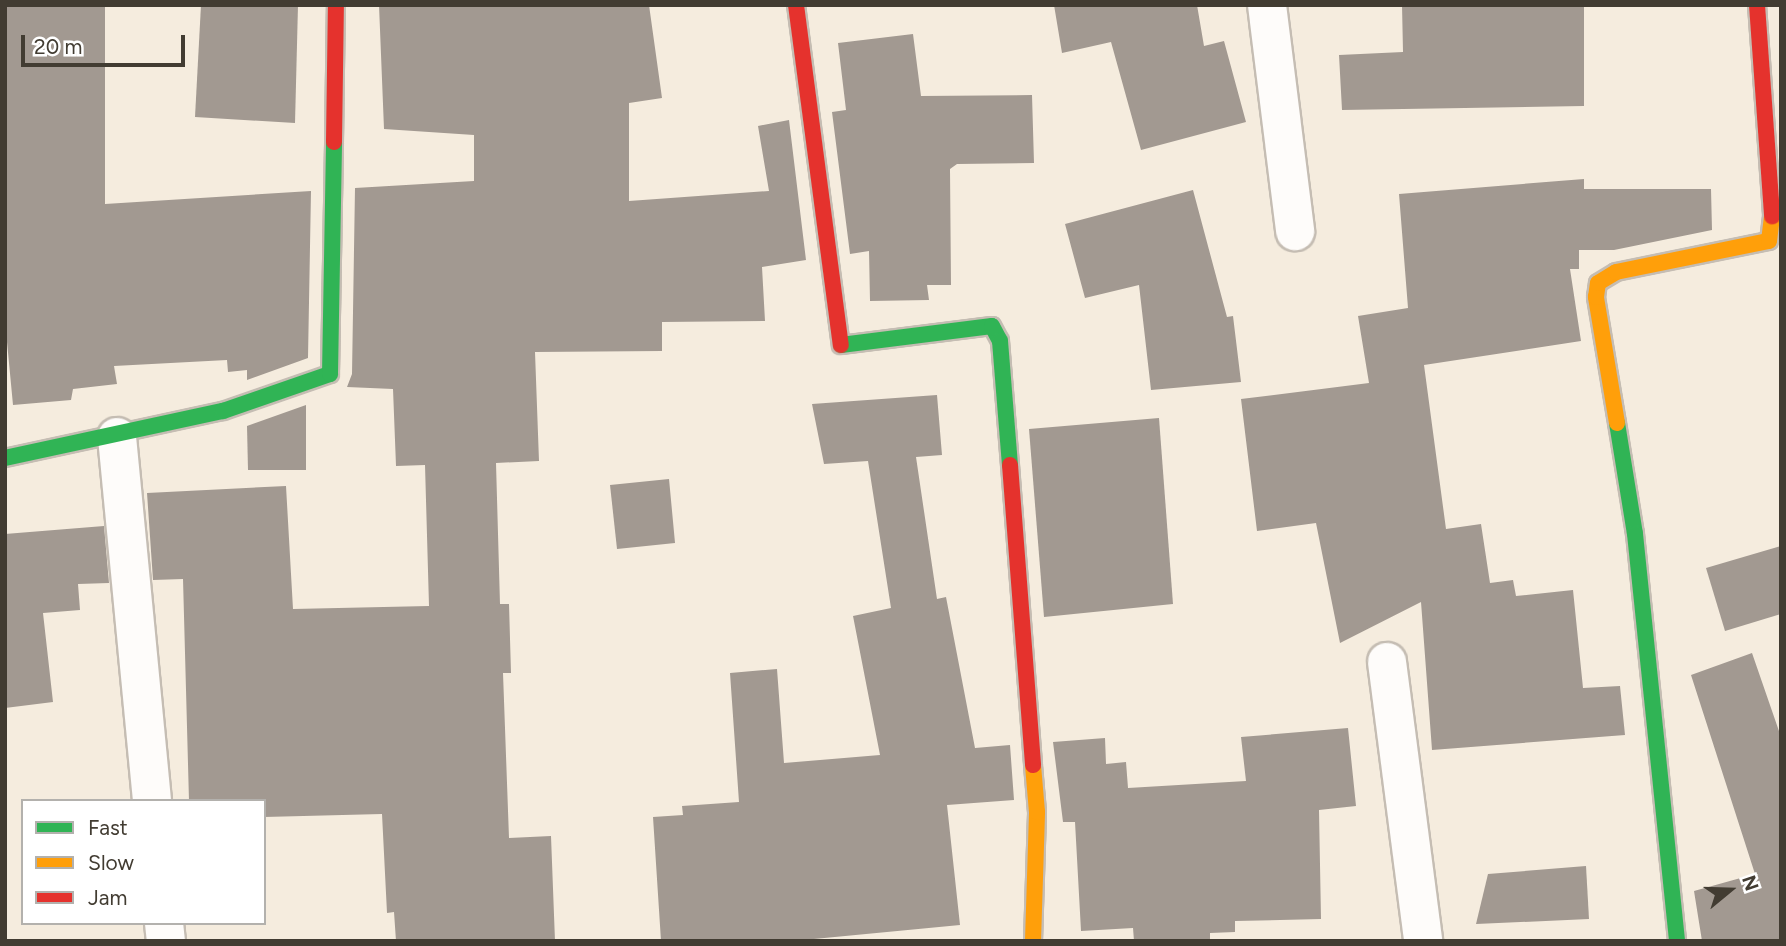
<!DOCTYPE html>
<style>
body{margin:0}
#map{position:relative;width:1786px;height:946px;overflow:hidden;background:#f5ecde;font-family:Figtree,sans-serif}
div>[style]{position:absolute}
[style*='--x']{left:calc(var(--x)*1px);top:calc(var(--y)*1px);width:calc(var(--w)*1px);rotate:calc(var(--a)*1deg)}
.building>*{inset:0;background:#a29991}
.roads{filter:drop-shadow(2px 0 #c5bdb3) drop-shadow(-2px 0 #c5bdb3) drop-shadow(0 2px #c5bdb3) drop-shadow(0 -2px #c5bdb3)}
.street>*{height:38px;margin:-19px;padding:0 19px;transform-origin:19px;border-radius:19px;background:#fefcfa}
.fast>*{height:16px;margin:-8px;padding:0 8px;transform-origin:8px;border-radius:8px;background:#30b455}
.slow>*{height:16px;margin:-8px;padding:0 8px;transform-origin:8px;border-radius:8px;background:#ff9f0a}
.jam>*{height:16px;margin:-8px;padding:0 8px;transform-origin:8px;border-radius:8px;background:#e5322d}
span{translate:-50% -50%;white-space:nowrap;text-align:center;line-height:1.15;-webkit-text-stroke:7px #fff;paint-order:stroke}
.frame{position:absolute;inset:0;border:7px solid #423c32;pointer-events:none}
.legend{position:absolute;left:21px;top:799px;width:245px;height:126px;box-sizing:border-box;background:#fff;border:2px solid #b3b1ad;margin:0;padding:9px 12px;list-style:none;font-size:21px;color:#423c32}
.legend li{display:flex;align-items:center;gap:14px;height:35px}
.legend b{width:35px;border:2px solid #b3b1ad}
.north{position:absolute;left:1695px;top:855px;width:70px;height:70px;-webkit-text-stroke:5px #fff;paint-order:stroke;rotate:71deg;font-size:19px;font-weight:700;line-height:28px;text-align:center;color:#423c32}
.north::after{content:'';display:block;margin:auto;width:24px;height:32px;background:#423c32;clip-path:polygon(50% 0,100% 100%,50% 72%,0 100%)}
.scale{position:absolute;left:21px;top:35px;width:164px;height:32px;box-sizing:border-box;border:4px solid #423c32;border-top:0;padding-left:9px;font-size:21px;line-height:24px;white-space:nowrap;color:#423c32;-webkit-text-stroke:5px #fff;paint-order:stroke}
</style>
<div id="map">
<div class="building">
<div style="clip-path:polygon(5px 5px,105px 5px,105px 204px,311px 191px,308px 358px,247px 380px,247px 370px,228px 372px,227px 360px,114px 366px,117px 384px,73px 389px,71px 400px,13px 405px,5px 321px)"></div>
<div style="clip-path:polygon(201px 5px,298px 5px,295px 123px,195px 117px)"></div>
<div style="clip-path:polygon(379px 5px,649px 5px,662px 98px,629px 103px,629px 201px,769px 191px,758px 126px,789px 120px,806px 260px,762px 267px,765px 321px,662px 322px,662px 351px,535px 352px,539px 461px,496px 463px,500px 604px,509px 604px,511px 673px,503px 673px,509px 838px,551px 836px,555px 941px,396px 941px,394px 912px,387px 913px,382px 814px,264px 817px,264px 801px,189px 801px,183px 579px,153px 580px,147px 493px,286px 486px,293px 609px,429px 606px,425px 465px,396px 466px,393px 389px,347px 387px,352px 374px,355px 188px,474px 181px,474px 135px,384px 129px)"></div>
<div style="clip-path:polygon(1054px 5px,1197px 5px,1204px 46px,1224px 41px,1246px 122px,1141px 150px,1111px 42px,1062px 53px)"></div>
<div style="clip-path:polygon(1402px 5px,1584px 5px,1584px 106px,1342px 110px,1339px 55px,1403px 52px)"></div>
<div style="clip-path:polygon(913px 34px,921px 96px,1032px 95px,1034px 163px,957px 164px,950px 169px,951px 285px,927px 285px,929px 300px,870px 301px,869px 251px,850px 254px,832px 112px,846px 110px,838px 43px)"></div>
<div style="clip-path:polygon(1584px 179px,1584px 189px,1711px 189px,1712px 230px,1614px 250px,1579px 250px,1579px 269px,1570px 269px,1581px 341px,1424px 365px,1446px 529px,1481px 524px,1490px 583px,1513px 580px,1516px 596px,1573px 590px,1583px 688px,1620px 686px,1625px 735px,1432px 750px,1421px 602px,1340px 643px,1316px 523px,1257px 531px,1241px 399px,1369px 383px,1358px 316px,1408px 308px,1399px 194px)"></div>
<div style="clip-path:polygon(1193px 190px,1227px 317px,1233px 316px,1241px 382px,1151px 390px,1139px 285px,1085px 298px,1065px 224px)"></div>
<div style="clip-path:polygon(937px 395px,942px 455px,916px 457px,937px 599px,946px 597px,975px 748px,1010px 745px,1014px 800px,947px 805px,960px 925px,793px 941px,661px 941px,653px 817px,683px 815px,682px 806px,739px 802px,730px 673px,777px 669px,784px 763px,880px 755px,853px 616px,891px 608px,868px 461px,824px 464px,812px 404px)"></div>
<div style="clip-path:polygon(306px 405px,306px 470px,248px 470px,247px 426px)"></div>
<div style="clip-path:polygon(1159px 418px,1173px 604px,1044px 617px,1029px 429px)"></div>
<div style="clip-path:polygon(669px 479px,675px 543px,617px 549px,610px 485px)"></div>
<div style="clip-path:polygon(104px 526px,109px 583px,78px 584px,80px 610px,43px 613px,53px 702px,5px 708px,5px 534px)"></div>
<div style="clip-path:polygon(1781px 546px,1781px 614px,1725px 631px,1706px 568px)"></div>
<div style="clip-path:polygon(1752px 653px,1781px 737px,1781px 941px,1702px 941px,1694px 891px,1755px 874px,1691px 675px)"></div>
<div style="clip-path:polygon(1348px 728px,1356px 806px,1319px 810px,1321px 919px,1235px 921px,1235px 932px,1210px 933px,1210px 941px,1134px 941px,1133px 928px,1081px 931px,1075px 822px,1063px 822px,1053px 742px,1105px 738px,1106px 764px,1126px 762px,1128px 788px,1246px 781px,1241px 737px)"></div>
<div style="clip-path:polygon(1586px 866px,1589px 919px,1476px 924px,1488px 874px)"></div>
</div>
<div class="roads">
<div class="street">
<div style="--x:1267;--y:5;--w:228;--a:82.9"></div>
<div style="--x:117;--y:437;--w:366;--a:84.5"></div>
<div style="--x:1387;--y:662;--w:281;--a:82.6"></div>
<div style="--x:164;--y:923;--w:18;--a:84"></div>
</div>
<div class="fast">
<div style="--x:841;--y:345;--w:152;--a:-7.2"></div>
<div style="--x:992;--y:326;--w:17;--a:62"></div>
<div style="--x:1000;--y:341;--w:124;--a:85.4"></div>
<div style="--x:1617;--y:423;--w:112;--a:80.8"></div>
<div style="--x:1635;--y:534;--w:409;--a:84.1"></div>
<div style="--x:5;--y:458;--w:223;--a:-12.2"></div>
<div style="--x:223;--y:411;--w:113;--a:-19.1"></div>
<div style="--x:330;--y:374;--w:232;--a:-89"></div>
</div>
<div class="slow">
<div style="--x:1617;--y:423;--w:128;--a:-99.5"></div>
<div style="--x:1596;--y:297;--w:14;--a:-82"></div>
<div style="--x:1598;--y:283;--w:21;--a:-31"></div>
<div style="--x:1616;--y:272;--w:156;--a:-11.5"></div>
<div style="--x:1769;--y:241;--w:25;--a:-83"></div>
<div style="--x:1033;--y:941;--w:129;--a:-88.2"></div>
<div style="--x:1037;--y:812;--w:47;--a:-94.9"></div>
</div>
<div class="jam">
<div style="--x:796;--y:5;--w:343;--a:82.5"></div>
<div style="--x:1757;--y:5;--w:212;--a:85.9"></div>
<div style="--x:334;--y:142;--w:137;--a:-89.2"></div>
<div style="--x:1010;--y:465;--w:301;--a:85.6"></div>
</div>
</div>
<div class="frame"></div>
<ul class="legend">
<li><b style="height:9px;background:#30b455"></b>Fast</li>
<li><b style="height:9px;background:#ff9f0a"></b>Slow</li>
<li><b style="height:9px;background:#e5322d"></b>Jam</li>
</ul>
<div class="north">N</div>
<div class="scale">20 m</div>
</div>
